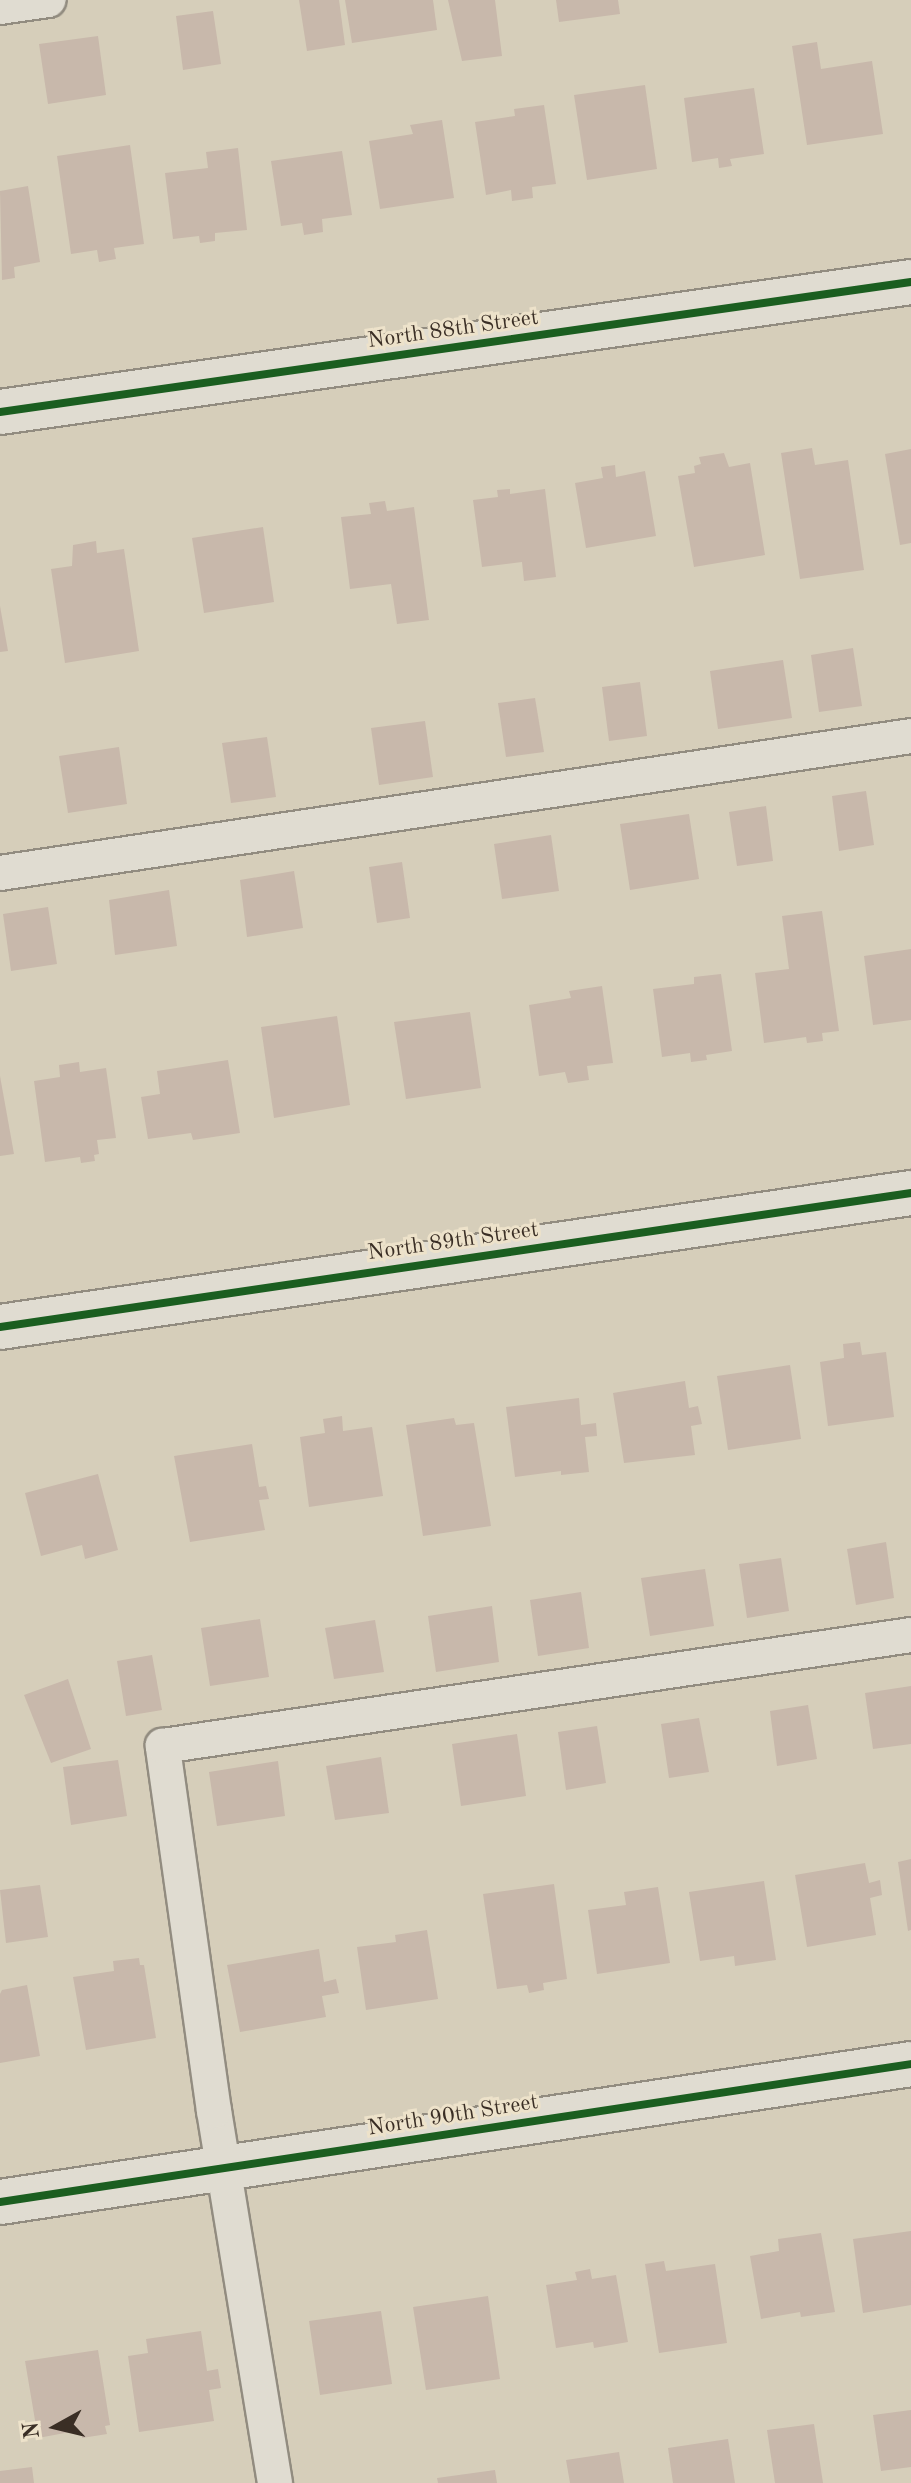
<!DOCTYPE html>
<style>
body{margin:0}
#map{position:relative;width:911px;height:2483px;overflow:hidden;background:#d6ceba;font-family:"Old Standard TT",serif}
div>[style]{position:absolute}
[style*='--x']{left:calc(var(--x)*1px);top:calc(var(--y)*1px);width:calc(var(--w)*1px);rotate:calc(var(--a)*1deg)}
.building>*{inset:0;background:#c8b8ab}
.roads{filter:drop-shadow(2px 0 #928c80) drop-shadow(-2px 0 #928c80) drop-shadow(0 2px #928c80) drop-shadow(0 -2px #928c80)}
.service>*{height:34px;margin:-17px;padding:0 17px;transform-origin:17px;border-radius:17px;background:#e0dcd1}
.minor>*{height:44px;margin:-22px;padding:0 22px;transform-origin:22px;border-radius:22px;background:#e0dcd1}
.cycleway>*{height:8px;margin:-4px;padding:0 4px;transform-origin:4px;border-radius:4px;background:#1b5e20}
span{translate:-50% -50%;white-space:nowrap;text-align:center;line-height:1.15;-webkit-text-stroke:6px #ede2ca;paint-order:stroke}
.street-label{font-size:22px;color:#3a2e25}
.north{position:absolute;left:16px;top:2387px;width:80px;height:80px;-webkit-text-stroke:6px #ede2ca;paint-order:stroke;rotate:262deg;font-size:22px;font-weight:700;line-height:32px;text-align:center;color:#3a2e25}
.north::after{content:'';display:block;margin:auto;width:28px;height:36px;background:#3a2e25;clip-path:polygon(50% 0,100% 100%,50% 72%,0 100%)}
</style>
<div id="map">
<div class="building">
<div style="clip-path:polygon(299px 0,339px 0,345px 45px,307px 51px)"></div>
<div style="clip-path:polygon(345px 0,433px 0,437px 30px,352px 43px)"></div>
<div style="clip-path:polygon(448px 0,495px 0,502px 56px,462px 61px)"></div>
<div style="clip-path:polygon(556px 0,618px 0,620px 14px,559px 22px)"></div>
<div style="clip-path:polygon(213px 11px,221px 64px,183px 70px,176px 16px)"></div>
<div style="clip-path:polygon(98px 36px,106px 95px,48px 104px,39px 44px)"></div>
<div style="clip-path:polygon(817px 42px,821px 69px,872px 61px,883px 134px,807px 145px,792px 46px)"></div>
<div style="clip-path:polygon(645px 85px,657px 169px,587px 180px,574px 95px)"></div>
<div style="clip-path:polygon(754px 88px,764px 154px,730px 159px,732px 166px,719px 168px,718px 158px,692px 162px,684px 98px)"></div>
<div style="clip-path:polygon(544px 105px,556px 184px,532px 187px,533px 198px,512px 201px,511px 190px,486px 195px,475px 122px,515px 116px,514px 109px)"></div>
<div style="clip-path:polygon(442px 120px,454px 198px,380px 209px,369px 141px,413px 134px,410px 125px)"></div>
<div style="clip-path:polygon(130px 145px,144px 244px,114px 248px,116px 259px,99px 262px,97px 250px,71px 254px,57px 156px)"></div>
<div style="clip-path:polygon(238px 148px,247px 230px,215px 233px,215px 241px,200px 243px,199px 236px,173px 239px,165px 173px,208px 168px,206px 152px)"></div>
<div style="clip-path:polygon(342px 151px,352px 215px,322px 219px,323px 232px,304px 235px,302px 223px,281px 226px,271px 161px)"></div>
<div style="clip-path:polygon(28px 186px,40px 262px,14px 267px,15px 278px,2px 280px,0 191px)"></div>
<div style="clip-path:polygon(812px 448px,815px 465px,848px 460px,864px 570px,800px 579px,781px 453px)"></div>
<div style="clip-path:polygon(911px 449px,911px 543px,900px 545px,885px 454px)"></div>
<div style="clip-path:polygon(724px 453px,729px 467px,750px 463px,765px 555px,694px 567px,678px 476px,695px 473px,694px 466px,701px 464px,699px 457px)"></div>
<div style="clip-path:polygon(615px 465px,616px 477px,645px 471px,656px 536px,586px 548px,575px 483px,603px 478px,601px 467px)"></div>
<div style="clip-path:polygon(510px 489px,510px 494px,545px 489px,556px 577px,524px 581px,522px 562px,482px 567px,473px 500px,498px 497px,497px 490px)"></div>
<div style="clip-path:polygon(385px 501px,387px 511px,414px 507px,429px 620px,397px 624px,391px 584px,350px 589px,341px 517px,371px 514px,369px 503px)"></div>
<div style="clip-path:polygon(263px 527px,274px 602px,204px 613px,192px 538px)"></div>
<div style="clip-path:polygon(96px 541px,97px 553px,124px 549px,139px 651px,65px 663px,51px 569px,72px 566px,73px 545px)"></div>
<div style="clip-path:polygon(0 606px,8px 651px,0 652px)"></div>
<div style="clip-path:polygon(853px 648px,862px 706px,819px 712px,811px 655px)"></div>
<div style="clip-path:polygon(783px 660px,792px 718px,718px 729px,710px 671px)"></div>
<div style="clip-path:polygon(640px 682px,647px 736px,609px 741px,602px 687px)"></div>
<div style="clip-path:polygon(535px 698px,544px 752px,506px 757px,498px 703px)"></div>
<div style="clip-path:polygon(425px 721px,433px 777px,379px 785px,371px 728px)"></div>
<div style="clip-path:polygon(267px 737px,276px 797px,231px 803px,222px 743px)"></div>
<div style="clip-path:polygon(119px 747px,127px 804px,68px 813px,59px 756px)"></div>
<div style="clip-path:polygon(866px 791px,874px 845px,839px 851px,832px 796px)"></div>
<div style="clip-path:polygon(766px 806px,773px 861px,737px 866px,729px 812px)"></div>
<div style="clip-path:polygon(689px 814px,699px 879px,630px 890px,620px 824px)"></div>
<div style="clip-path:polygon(551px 835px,559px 891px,502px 899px,494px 844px)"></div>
<div style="clip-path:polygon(402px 862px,410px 918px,377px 923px,369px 867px)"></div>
<div style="clip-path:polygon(294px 871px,303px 928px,247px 937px,240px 880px)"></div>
<div style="clip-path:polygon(169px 890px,177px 946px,115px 955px,109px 900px)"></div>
<div style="clip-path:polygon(48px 907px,57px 964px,11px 971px,3px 914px)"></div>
<div style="clip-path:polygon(822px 911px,839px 1031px,822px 1033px,823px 1041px,807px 1043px,806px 1037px,764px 1043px,755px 973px,789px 969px,782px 916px)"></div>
<div style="clip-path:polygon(911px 949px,911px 1020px,873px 1025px,864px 956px)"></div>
<div style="clip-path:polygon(721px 974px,732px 1051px,706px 1055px,707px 1060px,691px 1062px,690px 1053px,662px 1057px,653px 989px,694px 984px,694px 977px)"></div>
<div style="clip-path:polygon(602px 986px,613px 1063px,587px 1066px,589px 1080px,568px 1083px,565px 1072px,539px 1076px,529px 1005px,571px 998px,569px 991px)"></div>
<div style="clip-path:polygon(470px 1012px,481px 1088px,406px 1099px,394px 1022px)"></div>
<div style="clip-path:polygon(337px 1016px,350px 1105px,274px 1118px,261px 1027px)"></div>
<div style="clip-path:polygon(228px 1060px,240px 1133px,193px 1140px,191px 1133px,148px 1139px,141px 1097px,160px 1094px,157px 1071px)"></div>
<div style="clip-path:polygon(79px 1062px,80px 1072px,106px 1068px,116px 1138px,97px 1140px,99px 1154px,94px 1155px,95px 1161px,81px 1163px,80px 1157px,45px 1162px,34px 1081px,60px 1077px,59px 1065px)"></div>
<div style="clip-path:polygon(0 1076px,14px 1154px,0 1156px)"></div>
<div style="clip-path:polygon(860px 1342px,862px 1355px,886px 1352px,894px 1417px,828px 1426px,820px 1362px,844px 1358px,843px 1344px)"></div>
<div style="clip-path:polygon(790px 1365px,801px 1439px,728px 1450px,717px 1376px)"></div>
<div style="clip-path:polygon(685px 1381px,689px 1408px,698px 1406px,702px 1424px,691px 1426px,695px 1455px,624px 1463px,613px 1393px)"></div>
<div style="clip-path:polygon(579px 1398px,581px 1425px,596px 1423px,597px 1436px,585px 1437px,589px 1472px,561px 1475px,561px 1471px,515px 1477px,506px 1407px)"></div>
<div style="clip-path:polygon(342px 1416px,343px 1431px,372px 1427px,383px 1496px,309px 1507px,300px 1437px,325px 1433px,323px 1419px)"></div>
<div style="clip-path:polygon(454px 1418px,456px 1425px,474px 1423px,491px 1526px,423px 1536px,406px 1425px)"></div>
<div style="clip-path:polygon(252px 1444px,259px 1487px,266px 1486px,269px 1499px,259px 1500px,265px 1530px,190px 1542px,174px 1456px)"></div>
<div style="clip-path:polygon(98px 1474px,118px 1550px,85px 1559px,82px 1545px,41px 1556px,25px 1493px)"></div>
<div style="clip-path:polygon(886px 1542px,894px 1598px,856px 1605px,847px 1549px)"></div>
<div style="clip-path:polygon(781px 1558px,789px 1611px,747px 1618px,739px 1564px)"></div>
<div style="clip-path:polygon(705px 1569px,714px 1626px,650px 1636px,641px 1578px)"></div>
<div style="clip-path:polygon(581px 1592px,589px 1648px,538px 1656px,530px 1600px)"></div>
<div style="clip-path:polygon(492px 1606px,499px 1662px,436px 1672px,428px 1616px)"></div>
<div style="clip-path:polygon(260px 1619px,269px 1677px,210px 1686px,201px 1628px)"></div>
<div style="clip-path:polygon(375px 1620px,384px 1672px,334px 1679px,325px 1628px)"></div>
<div style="clip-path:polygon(152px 1655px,162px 1710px,126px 1716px,117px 1661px)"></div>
<div style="clip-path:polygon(68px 1679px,91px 1749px,51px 1763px,24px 1695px)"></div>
<div style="clip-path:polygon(911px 1686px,911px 1744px,873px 1749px,865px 1693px)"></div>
<div style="clip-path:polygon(808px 1705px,817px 1759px,777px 1766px,770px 1711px)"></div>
<div style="clip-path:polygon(699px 1718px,709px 1772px,669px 1778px,661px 1724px)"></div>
<div style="clip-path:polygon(597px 1726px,606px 1783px,566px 1790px,558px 1732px)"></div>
<div style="clip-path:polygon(517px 1734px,526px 1796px,461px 1806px,452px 1744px)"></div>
<div style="clip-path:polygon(381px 1757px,389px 1813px,335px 1820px,326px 1766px)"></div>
<div style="clip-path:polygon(118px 1760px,127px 1816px,71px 1825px,63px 1767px)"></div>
<div style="clip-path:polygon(278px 1761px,285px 1816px,217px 1826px,209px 1772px)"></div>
<div style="clip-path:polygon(911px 1859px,911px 1930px,908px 1931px,898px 1862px)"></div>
<div style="clip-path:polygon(865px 1863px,869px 1883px,880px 1880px,882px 1895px,870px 1898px,876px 1935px,807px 1947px,795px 1875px)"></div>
<div style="clip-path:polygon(764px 1881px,776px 1960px,735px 1966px,734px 1956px,700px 1961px,689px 1892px)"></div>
<div style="clip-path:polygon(554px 1884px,567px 1979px,543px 1983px,544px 1990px,529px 1993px,527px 1985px,497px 1989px,483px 1894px)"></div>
<div style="clip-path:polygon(40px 1885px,48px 1937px,6px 1943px,0 1890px)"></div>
<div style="clip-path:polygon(658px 1887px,670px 1963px,597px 1974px,588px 1910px,626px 1905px,624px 1892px)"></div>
<div style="clip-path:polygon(427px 1930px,438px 1999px,366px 2010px,357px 1947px,396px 1942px,395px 1935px)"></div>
<div style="clip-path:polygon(319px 1949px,324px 1982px,336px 1979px,339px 1993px,322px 1996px,326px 2017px,240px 2032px,227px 1965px)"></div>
<div style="clip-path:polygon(139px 1958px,140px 1965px,144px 1965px,156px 2038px,86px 2050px,73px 1977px,114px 1971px,113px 1961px)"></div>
<div style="clip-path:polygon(27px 1985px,40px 2056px,0 2063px,0 1994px,2px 1990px)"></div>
<div style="clip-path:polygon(911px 2231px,911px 2305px,863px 2313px,853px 2239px)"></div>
<div style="clip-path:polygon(821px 2233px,835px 2312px,801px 2317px,800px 2312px,761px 2319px,750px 2256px,779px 2251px,778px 2239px)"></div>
<div style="clip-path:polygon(664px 2261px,666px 2271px,715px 2264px,727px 2343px,659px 2353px,645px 2264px)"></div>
<div style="clip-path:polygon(590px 2269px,592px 2279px,616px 2275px,628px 2342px,594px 2348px,593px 2342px,556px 2348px,546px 2285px,577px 2280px,575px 2272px)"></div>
<div style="clip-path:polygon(488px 2296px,500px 2379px,426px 2390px,413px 2307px)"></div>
<div style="clip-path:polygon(381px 2311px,392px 2384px,320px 2395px,309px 2321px)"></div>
<div style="clip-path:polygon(201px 2331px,207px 2371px,218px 2369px,221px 2388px,209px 2390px,214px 2421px,139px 2432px,128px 2356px,148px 2353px,146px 2339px)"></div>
<div style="clip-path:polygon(98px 2350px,110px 2425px,105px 2426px,107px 2434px,82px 2438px,81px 2430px,38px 2438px,25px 2361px)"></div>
<div style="clip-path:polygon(911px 2410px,911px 2467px,881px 2471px,873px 2415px)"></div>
<div style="clip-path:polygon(814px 2424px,823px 2483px,775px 2483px,767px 2430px)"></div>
<div style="clip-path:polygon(728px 2439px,735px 2483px,673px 2483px,668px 2448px)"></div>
<div style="clip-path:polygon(619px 2452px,624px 2483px,570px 2483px,566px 2460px)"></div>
<div style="clip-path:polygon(32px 2467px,34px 2483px,0 2483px,0 2471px)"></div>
<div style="clip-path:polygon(495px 2470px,497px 2483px,438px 2483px,437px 2478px)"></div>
</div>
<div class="roads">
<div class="service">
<div style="--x:0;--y:7;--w:49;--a:-8.3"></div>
<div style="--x:0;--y:873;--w:921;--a:-8.55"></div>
<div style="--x:275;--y:2483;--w:377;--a:-99.3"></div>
<div style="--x:214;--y:2111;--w:369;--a:-98"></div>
<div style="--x:163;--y:1746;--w:756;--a:-8.44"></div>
</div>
<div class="minor">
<div style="--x:0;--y:412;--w:920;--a:-8.12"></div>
<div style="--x:0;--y:1327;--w:921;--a:-8.37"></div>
<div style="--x:0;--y:2202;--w:921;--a:-8.61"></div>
</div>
</div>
<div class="cycleway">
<div style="--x:0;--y:412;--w:920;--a:-8.12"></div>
<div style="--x:0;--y:1327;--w:921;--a:-8.37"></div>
<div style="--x:0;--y:2202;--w:921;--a:-8.61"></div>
</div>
<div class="street-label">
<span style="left:453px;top:330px;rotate:-8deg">North 88th Street</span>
<span style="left:453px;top:1242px;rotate:-8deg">North 89th Street</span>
<span style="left:453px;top:2116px;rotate:-9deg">North 90th Street</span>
</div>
<div class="north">N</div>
</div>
